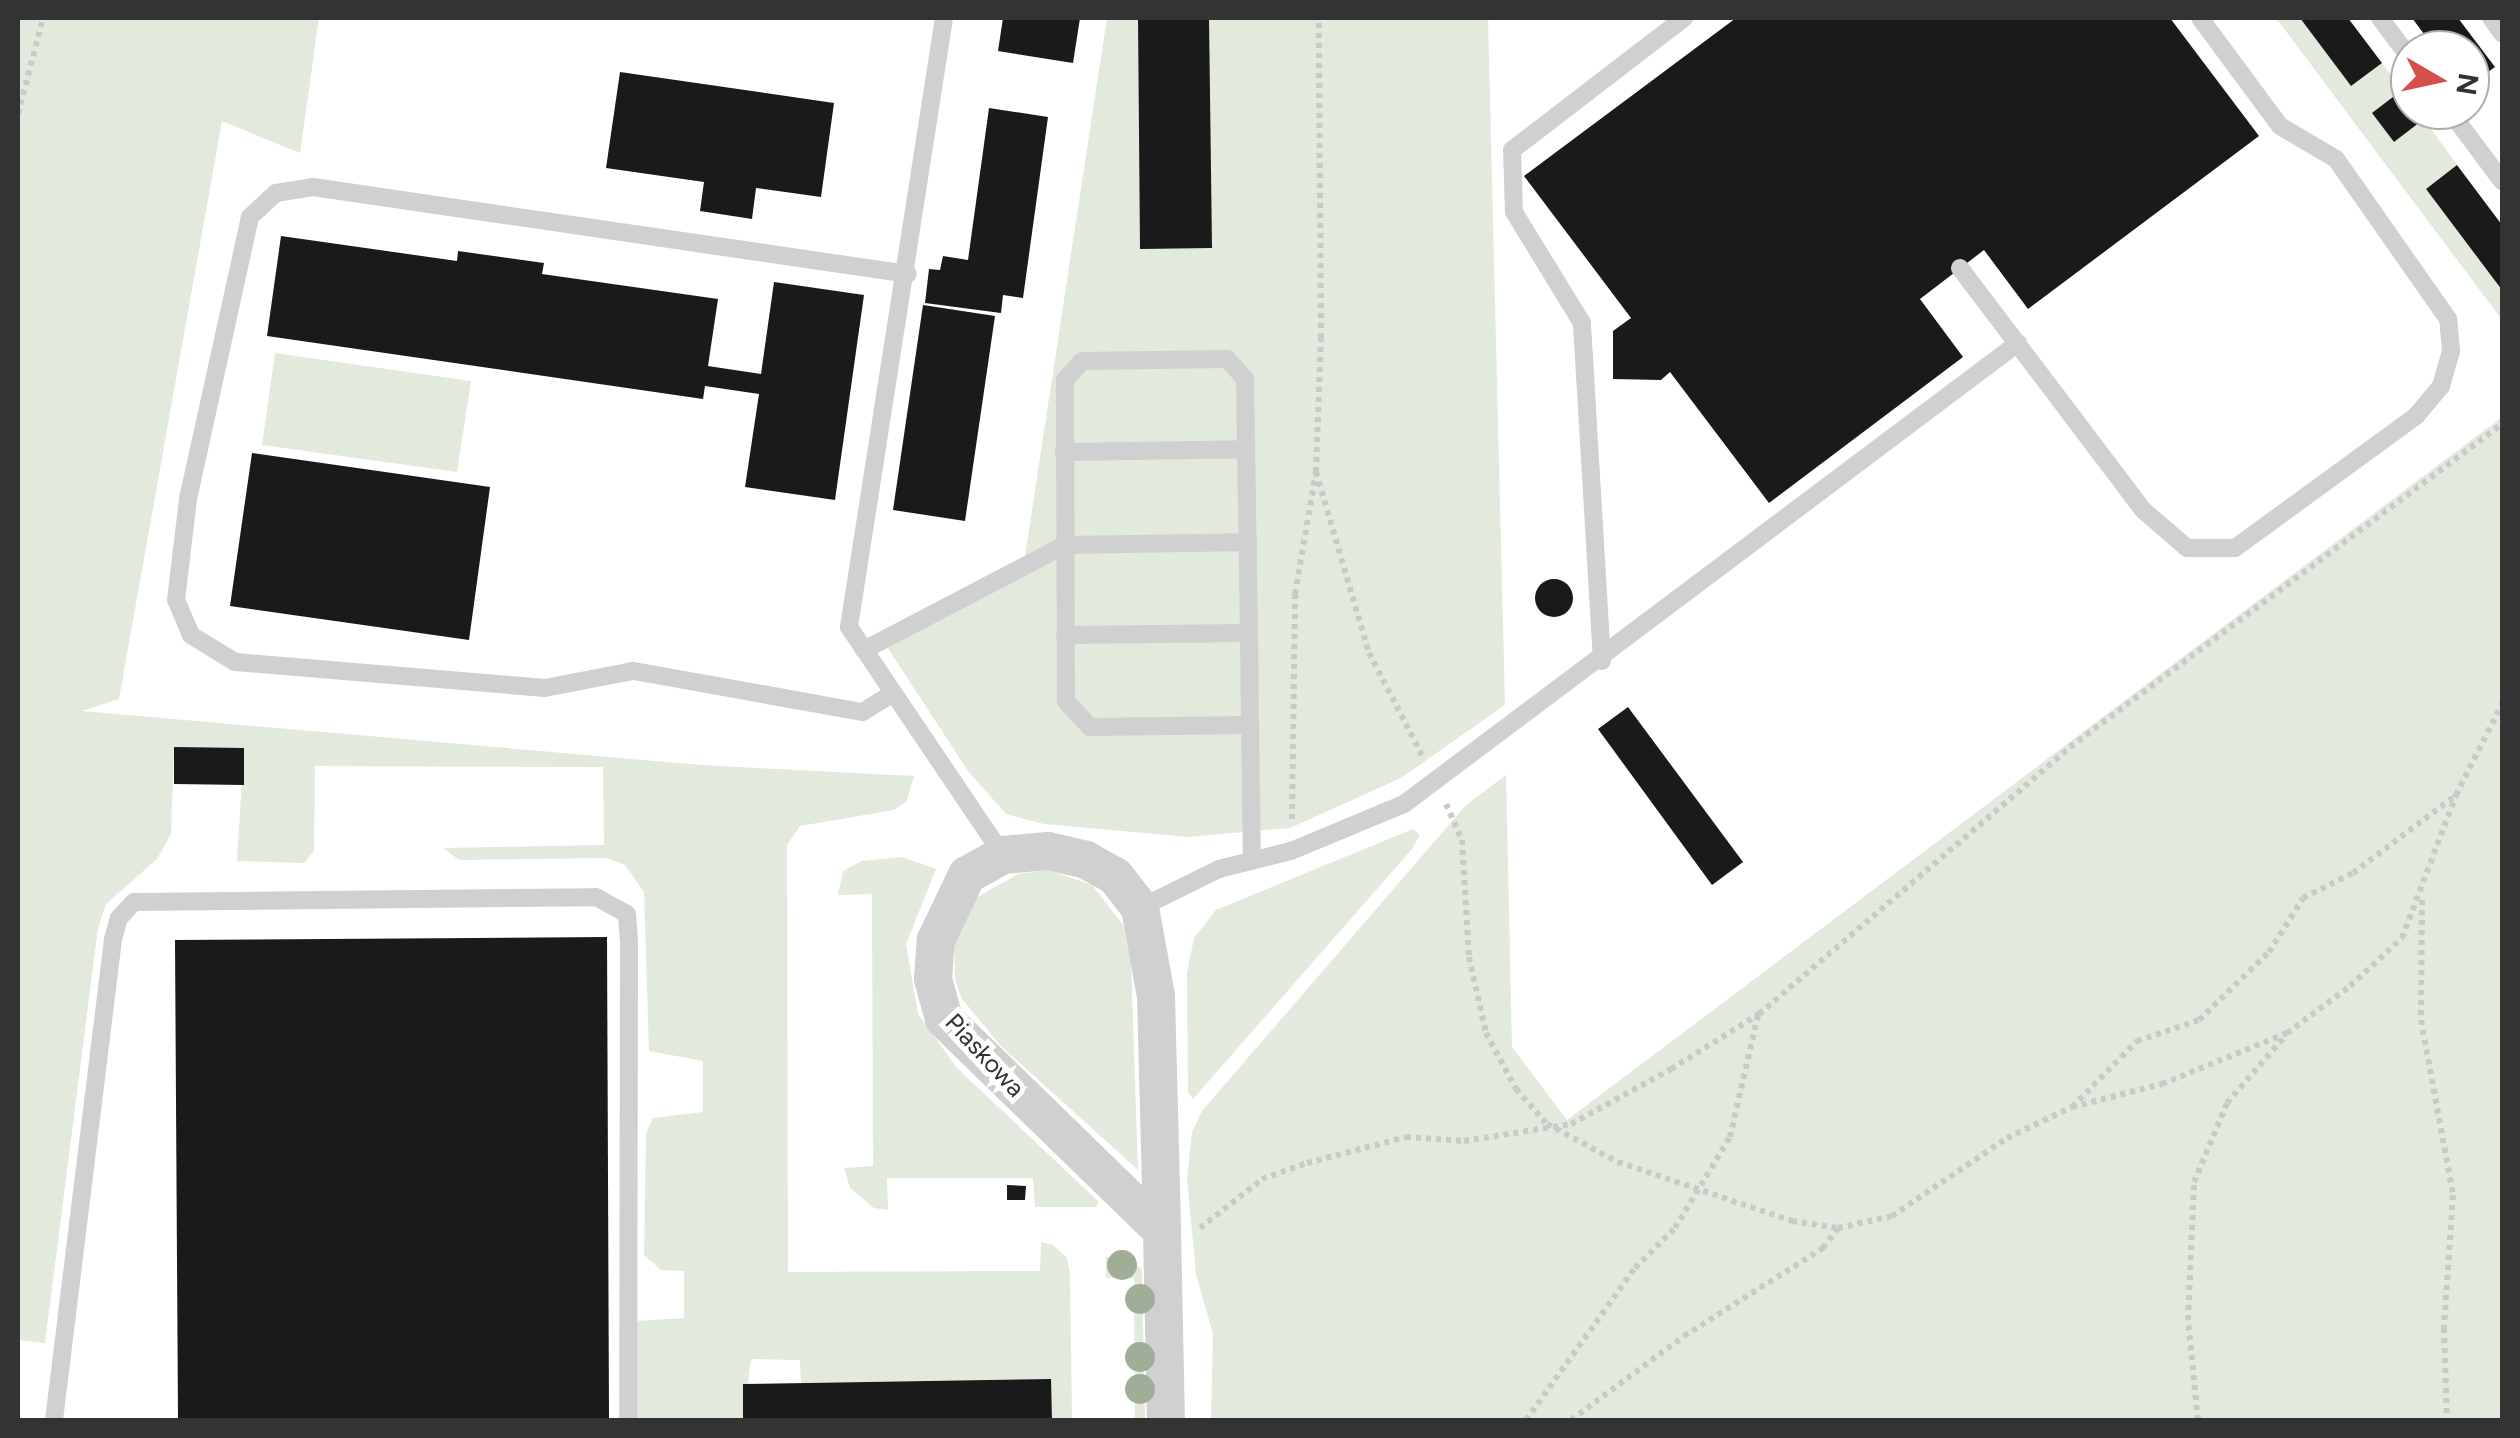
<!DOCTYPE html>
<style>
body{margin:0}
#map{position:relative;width:2520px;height:1438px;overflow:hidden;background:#fff;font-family:Figtree,sans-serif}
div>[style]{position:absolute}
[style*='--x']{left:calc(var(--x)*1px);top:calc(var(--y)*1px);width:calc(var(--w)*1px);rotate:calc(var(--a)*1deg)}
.green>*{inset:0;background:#e2e9dd}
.building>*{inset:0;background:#1a1a1a}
.round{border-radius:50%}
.path>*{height:6px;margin-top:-3px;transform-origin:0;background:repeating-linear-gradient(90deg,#cacaca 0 5px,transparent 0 10px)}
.lane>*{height:18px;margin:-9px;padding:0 9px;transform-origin:9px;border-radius:9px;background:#d0d0d0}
.street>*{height:38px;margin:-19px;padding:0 19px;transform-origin:19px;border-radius:19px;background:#d0d0d0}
.trees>*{width:30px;height:30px;margin:-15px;border-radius:50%;background:#a0ae98}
span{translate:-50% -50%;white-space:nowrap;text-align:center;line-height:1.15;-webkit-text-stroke:10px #fff;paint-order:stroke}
.street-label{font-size:25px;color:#333}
.frame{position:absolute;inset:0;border:20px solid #333;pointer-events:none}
.north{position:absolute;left:2390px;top:30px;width:100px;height:100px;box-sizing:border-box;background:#fff;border:2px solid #adadad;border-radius:50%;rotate:99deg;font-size:28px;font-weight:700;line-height:40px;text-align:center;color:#333}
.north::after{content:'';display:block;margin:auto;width:35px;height:45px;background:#d44f4b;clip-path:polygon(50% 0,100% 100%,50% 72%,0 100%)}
</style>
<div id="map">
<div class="green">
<div style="clip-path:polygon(18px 18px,319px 18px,300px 153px,222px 121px,119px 699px,82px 711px,701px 765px,914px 776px,906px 802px,894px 810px,800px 826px,787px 845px,788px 1272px,1040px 1271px,1041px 1242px,1053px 1245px,1067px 1258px,1070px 1274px,1072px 1420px,1052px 1420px,1050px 1379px,801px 1383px,800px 1360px,751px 1359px,743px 1420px,636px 1420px,635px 1321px,684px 1318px,684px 1271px,661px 1270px,644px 1255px,646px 1133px,653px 1118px,703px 1112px,703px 1061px,649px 1051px,644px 892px,625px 865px,607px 858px,459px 860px,443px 848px,604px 845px,603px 767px,315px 766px,314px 850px,305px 863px,237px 861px,244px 748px,174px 748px,171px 834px,157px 859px,106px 904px,98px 928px,45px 1343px,18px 1340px)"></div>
<div style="clip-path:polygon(1107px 18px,1488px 18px,1505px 705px,1401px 778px,1290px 828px,1188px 837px,1044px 824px,1006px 814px,968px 771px,880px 636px,1025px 556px)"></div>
<div style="clip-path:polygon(2276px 18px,2300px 18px,2350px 85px,2382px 63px,2402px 90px,2373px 113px,2394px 142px,2424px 119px,2457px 165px,2426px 189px,2502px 290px,2502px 320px)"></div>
<div style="clip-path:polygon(275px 353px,471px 381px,457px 472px,262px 445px)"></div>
<div style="clip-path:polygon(2502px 417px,2502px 1420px,1211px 1420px,1213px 1334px,1196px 1274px,1187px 1179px,1192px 1132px,1202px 1111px,1466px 805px,1506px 775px,1512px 1047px,1567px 1120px)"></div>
<div style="clip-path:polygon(1413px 829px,1420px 835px,1412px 849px,1193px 1099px,1188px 1092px,1187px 973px,1194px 938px,1216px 910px)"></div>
<div style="clip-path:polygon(902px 857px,936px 869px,906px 944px,918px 1014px,957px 1068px,1099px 1202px,1096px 1207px,1035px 1207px,1033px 1178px,887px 1178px,888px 1210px,874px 1208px,850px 1188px,844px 1168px,873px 1166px,872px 894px,838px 895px,843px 871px,862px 861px)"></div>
<div style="clip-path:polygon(1048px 870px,1092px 885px,1123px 925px,1131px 962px,1138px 1170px,1001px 1046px,962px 999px,955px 980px,954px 946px,976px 898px,1018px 874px)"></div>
<div style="clip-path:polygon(1106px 1257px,1130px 1258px,1142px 1270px,1145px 1420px,1135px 1420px,1134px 1278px,1106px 1278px)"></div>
</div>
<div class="building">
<div style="clip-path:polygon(1003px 18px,1080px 18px,1073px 63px,998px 51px)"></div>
<div style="clip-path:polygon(1138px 18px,1209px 18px,1212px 248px,1140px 249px)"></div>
<div style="clip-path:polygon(1736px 18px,2170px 18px,2259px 136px,2028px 309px,1984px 250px,1920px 299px,1963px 357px,1769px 503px,1670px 372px,1661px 380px,1613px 379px,1613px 331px,1631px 318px,1524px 176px)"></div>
<div style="clip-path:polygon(2300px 18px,2348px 18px,2382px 63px,2351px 86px)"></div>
<div style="clip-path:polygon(2412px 18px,2458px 18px,2495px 67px,2470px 85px,2470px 50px,2436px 50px)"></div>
<div style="clip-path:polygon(620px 72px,834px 103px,821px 197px,756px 188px,752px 219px,700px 211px,704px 182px,606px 168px)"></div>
<div style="clip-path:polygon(2402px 90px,2410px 110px,2424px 119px,2394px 142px,2372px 113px)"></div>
<div style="clip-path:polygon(989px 108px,1048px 117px,1023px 298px,1003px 295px,1001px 313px,925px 303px,929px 269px,940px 270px,943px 256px,968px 260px)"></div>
<div style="clip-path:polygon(2457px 165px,2502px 225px,2502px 290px,2426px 189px)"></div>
<div style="clip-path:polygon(281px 236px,457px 261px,458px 251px,544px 263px,542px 274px,718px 299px,708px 366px,761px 374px,774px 282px,864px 295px,835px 500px,745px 487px,759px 394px,705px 386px,703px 399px,267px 336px)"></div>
<div style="clip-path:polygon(923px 305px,995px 316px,965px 521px,893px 510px)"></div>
<div style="clip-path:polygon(252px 453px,490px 487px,469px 640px,230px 606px)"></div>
<div class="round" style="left:1535px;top:579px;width:38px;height:38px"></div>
<div style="clip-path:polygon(1628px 707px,1743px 862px,1712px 885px,1598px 729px)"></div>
<div style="clip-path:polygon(174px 747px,244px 748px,244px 785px,174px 784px)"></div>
<div style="clip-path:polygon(607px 937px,609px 1420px,178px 1420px,175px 940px)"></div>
<div style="clip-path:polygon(1007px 1185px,1026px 1186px,1025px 1200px,1007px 1200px)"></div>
<div style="clip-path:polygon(1051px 1379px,1052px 1420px,743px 1420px,743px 1384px)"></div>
</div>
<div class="path">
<div style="--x:18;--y:114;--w:99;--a:-75.4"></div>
<div style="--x:1316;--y:472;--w:189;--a:73.7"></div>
<div style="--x:1369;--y:653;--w:117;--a:62.6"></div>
<div style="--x:1446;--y:804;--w:39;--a:66"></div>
<div style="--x:1462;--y:840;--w:117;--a:86.6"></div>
<div style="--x:1469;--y:957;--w:78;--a:77.4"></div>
<div style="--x:1486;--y:1033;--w:64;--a:61.8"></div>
<div style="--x:1516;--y:1089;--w:47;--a:48.5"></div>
<div style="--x:1547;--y:1124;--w:81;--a:28.2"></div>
<div style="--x:1618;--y:1162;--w:184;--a:18.7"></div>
<div style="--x:1792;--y:1221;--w:47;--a:8.7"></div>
<div style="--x:1838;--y:1228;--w:55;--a:-12.5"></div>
<div style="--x:1892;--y:1216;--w:139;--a:-34.1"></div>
<div style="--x:2007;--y:1138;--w:72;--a:-25.5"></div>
<div style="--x:2072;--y:1107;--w:93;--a:-14.3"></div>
<div style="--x:2162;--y:1084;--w:135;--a:-22.2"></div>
<div style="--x:2287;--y:1033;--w:79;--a:-36.7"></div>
<div style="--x:2350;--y:986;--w:71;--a:-42.7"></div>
<div style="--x:2402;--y:938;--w:153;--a:-69.3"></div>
<div style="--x:2456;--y:795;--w:102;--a:-63.2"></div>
<div style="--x:1292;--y:819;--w:225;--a:-89.2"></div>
<div style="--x:1295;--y:594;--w:124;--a:-80.2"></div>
<div style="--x:1316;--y:472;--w:134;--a:-87.9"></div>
<div style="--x:1321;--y:338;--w:320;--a:-90.4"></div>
<div style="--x:2422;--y:900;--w:120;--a:90.5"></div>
<div style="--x:2421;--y:1020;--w:178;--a:79.6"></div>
<div style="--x:2453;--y:1195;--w:133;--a:93.9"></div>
<div style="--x:2444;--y:1328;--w:92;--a:88.1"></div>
<div style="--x:2072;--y:1107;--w:93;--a:-45.4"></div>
<div style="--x:2137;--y:1041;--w:65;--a:-18.7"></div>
<div style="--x:2199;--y:1020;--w:98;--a:-44.2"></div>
<div style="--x:2269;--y:952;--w:64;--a:-57.8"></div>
<div style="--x:2303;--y:898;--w:56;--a:-26.6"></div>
<div style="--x:2353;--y:873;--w:128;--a:-37"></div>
<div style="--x:1200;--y:1228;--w:79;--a:-38.3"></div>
<div style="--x:1262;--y:1179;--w:48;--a:-19.6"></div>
<div style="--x:1307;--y:1163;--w:102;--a:-14.7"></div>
<div style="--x:1406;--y:1137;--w:58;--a:3.9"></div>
<div style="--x:1464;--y:1141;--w:108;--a:-9"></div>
<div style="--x:1571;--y:1124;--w:114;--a:-28.8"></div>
<div style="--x:1671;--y:1069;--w:104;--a:-32"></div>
<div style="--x:1759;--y:1014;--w:410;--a:-40.6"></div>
<div style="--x:2070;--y:747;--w:539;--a:-36.78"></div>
<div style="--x:1526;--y:1420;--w:187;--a:-54.4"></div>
<div style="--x:1635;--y:1268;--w:57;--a:-45"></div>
<div style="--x:1675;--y:1228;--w:106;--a:-58.9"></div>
<div style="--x:1730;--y:1137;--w:125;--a:-77.1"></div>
<div style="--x:1571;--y:1420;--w:141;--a:-36.6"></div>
<div style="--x:1684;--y:1336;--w:165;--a:-32.3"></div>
<div style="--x:1823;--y:1248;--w:25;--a:-53"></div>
<div style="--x:2198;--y:1420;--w:100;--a:-95.7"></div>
<div style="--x:2188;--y:1320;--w:138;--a:-87.5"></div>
<div style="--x:2194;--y:1182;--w:86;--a:-67.3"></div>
<div style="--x:2227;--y:1103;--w:89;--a:-49.1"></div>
</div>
<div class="lane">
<div style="--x:944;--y:18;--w:616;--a:98.87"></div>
<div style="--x:849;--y:627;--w:275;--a:56"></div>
<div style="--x:2380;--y:18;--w:50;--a:53.1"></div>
<div style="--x:2491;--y:18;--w:19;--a:54"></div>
<div style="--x:2449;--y:110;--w:89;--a:53.3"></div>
<div style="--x:1960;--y:268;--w:303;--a:52.9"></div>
<div style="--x:2143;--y:510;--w:58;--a:40.8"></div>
<div style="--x:2187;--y:548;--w:48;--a:0"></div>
<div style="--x:2235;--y:548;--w:224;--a:-36.1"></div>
<div style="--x:2416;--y:416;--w:39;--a:-50"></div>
<div style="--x:2441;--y:386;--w:36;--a:-74"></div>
<div style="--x:2451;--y:351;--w:32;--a:-95"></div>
<div style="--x:2448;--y:319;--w:195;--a:-125"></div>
<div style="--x:2336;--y:159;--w:65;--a:-149.5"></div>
<div style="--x:2280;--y:126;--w:134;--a:-126.5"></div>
<div style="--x:1064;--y:452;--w:182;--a:-0.9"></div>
<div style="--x:1065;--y:635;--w:184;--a:-0.6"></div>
<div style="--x:864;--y:650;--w:227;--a:-27.6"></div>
<div style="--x:1065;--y:545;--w:183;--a:-0.9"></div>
<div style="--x:1602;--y:661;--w:339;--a:-93.4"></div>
<div style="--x:1582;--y:323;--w:130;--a:-121.5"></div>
<div style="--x:1514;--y:212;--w:62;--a:-91.8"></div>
<div style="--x:1512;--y:150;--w:217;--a:-37.5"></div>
<div style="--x:893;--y:693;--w:36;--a:148"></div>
<div style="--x:862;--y:712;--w:233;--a:-169.8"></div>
<div style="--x:633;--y:671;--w:90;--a:169.1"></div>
<div style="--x:545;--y:688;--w:311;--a:-175.2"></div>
<div style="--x:235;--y:662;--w:52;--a:-148.5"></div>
<div style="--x:191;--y:635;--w:38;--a:-113"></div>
<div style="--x:176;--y:600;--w:102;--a:-83.2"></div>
<div style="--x:188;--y:499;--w:289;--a:-77.6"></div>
<div style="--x:250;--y:217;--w:35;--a:-43"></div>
<div style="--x:276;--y:193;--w:37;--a:-9"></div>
<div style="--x:313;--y:187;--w:601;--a:8.32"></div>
<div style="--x:1250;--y:725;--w:160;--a:179.3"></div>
<div style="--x:1090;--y:727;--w:35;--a:-133"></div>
<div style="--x:1066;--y:701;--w:321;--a:-90.2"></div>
<div style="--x:1065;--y:380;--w:25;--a:-48"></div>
<div style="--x:1082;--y:361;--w:145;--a:-0.8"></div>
<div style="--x:1227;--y:359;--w:27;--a:48"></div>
<div style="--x:1245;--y:379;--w:254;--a:89.1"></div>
<div style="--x:1249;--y:633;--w:92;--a:89.4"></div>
<div style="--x:1250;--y:725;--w:136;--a:89.2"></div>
<div style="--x:1140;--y:908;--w:88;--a:-26.3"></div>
<div style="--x:1219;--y:869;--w:74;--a:-14"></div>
<div style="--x:1291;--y:851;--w:122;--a:-22.6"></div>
<div style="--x:1404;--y:804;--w:768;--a:-36.9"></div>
<div style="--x:54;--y:1420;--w:485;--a:-83"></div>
<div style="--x:113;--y:939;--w:22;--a:-74"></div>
<div style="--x:119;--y:918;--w:22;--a:-47"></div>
<div style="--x:134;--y:902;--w:462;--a:-0.6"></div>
<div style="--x:596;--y:897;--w:35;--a:29"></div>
<div style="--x:627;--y:914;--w:29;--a:86"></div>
<div style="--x:629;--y:943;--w:477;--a:90.1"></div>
</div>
<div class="street">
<div style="--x:1162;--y:1231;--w:304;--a:-135.8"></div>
<div style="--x:944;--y:1019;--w:41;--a:-105.4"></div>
<div style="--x:933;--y:979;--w:39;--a:-86"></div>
<div style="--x:936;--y:940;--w:72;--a:-64.5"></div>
<div style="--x:967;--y:875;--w:41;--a:-29.1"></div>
<div style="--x:1003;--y:855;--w:45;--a:-5.1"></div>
<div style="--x:1048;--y:851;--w:39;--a:13"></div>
<div style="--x:1086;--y:860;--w:33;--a:29"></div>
<div style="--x:1115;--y:876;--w:41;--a:52"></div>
<div style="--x:1140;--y:908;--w:89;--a:79.7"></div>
<div style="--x:1156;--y:996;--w:235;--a:88.5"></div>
<div style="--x:1162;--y:1231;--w:189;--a:88.8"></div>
</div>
<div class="trees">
<div style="left:1122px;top:1265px"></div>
<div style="left:1140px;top:1299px"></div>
<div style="left:1140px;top:1357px"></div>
<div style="left:1140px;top:1389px"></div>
</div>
<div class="street-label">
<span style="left:985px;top:1055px;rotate:47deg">Piaskowa</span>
</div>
<div class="frame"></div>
<div class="north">N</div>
</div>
